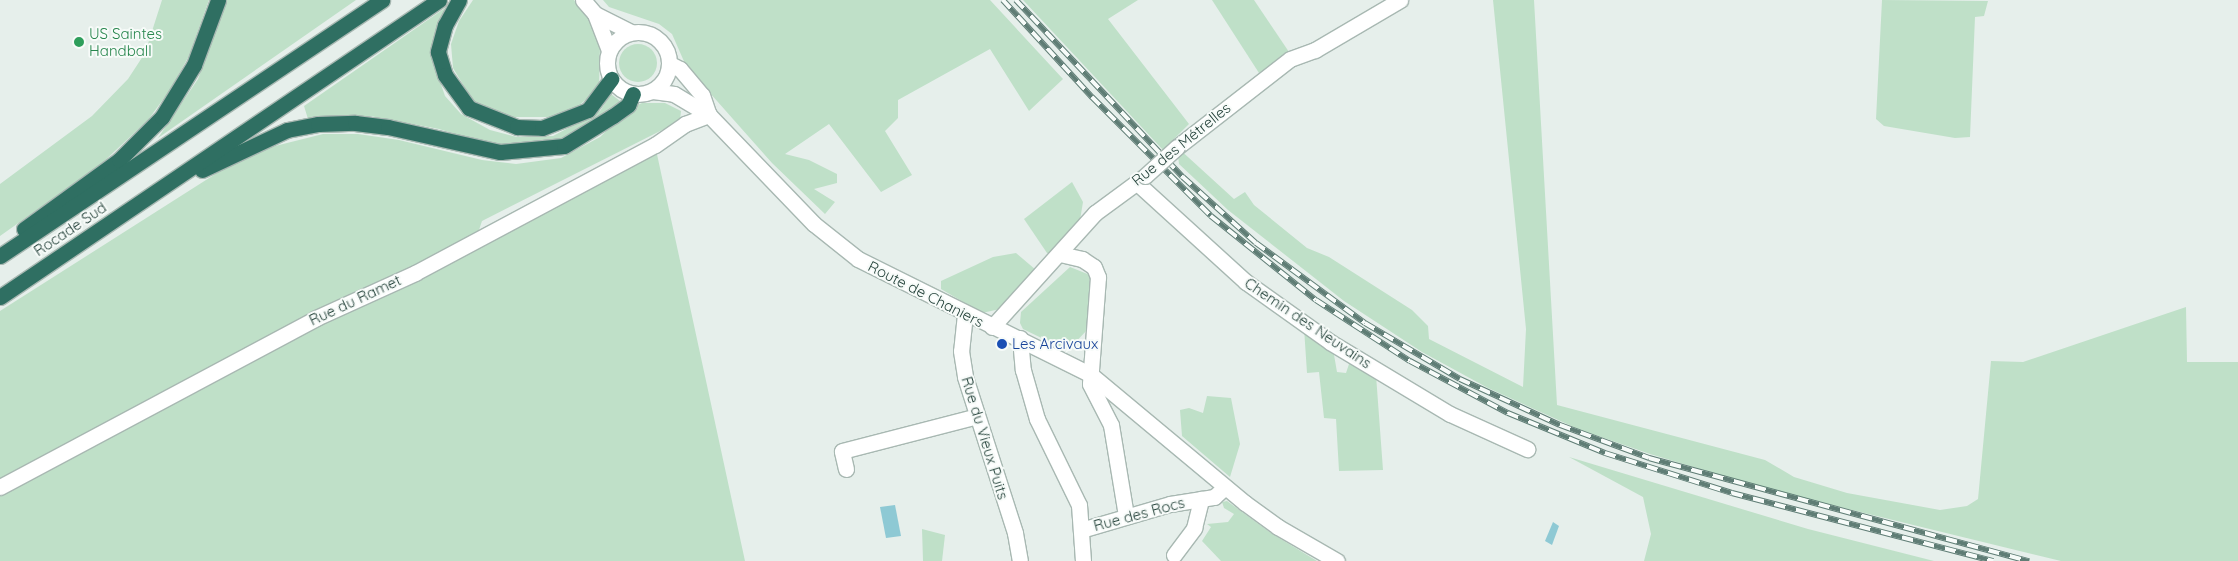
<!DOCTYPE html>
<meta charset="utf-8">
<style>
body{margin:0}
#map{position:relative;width:2238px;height:561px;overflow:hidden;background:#e6efeb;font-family:Quicksand,sans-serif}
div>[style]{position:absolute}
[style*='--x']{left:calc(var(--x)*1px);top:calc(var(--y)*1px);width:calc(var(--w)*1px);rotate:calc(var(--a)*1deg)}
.green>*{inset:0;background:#bfe0c8}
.round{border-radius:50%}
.water>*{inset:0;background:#8ec9d4}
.roads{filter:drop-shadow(1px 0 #a8b8b2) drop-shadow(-1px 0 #a8b8b2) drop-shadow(0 1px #a8b8b2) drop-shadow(0 -1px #a8b8b2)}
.minor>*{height:15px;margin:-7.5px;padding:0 7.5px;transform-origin:7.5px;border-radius:7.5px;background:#fff}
.minor>.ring{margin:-7.5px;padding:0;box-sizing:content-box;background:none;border:15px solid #fff;border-radius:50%}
.highway>*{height:15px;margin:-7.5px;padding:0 7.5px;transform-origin:7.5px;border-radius:7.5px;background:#2f6f62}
.rail>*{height:5.5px;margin-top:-2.75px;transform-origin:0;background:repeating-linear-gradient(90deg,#f7fbf9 0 11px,#5f7d75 0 22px);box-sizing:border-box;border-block:1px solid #5f7d75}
.bridges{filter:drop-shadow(1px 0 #a8b8b2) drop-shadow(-1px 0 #a8b8b2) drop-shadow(0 1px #a8b8b2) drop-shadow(0 -1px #a8b8b2)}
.minor-bridge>*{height:15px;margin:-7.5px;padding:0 7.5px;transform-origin:7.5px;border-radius:7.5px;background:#fff}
.dots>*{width:14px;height:14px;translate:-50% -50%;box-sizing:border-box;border:2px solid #f7fbf9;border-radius:50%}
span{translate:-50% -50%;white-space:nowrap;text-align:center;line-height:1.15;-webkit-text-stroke:4px #f7fbf9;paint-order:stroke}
.leisure-label{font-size:15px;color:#27864d}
.left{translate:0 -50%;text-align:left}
.street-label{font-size:15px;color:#24423a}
.transit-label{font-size:15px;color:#164399}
</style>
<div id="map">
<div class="green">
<div style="clip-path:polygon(162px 0,209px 0,189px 56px,170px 90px,148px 120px,99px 166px,0 236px,0 184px,92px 116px,128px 79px,145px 53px)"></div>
<div style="clip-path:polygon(227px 0,356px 0,158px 138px,198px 79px)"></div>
<div style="clip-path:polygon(473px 0,574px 0,593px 25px,600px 46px,599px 88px,575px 109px,558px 117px,514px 117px,492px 112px,473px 101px,453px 68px,451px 44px,459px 21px)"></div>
<div style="clip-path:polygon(603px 0,990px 0,1063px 79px,1029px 111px,990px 49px,898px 100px,898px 118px,885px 131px,912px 175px,881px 192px,829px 124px,785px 154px,809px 160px,837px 174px,837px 183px,814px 189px,835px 202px,825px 214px,772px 163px,686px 66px,672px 34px,659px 24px,609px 7px)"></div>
<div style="clip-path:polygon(1023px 0,1138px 0,1108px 19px,1189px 124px,1163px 150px)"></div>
<div style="clip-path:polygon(1212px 0,1254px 0,1289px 52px,1259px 73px)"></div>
<div style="clip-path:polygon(1493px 0,1534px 0,1557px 405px,1765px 460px,1794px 477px,1847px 493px,1940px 510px,1967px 506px,1978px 499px,1991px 361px,2023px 362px,2186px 307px,2187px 362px,2238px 362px,2238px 561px,2061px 561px,1770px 490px,1650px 454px,1578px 429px,1488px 388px,1422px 352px,1344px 301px,1228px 210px,1179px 164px,1177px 147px,1234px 199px,1245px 192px,1254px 205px,1307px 248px,1329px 257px,1412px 310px,1428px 326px,1429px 339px,1523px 387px,1526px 329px)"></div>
<div style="clip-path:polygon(1882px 0,1988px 1px,1984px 16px,1975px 17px,1970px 137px,1955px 138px,1884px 126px,1876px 119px)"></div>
<div style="clip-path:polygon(445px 8px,434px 64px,445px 96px,461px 114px,490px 130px,517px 137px,553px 136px,600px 111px,611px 94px,620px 101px,597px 120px,557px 141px,510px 145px,481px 142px,439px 129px,370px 116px,308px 119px,304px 106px)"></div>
<div class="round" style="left:619px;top:44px;width:38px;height:38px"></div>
<div style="clip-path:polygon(642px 103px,665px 103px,681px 111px,680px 121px,482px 221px,476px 239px,655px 145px,745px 561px,0 561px,0 311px,217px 173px,263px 149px,323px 134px,358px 134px,399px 140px,482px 160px,516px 164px,561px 158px,600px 137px,629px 109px)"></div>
<div style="clip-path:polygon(1072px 182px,1083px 202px,1080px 220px,1051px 253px,1047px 253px,1024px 219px)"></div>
<div style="clip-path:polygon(1016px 253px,1036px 270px,1000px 309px,982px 313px,941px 289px,941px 281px,993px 257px)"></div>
<div style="clip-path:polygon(1070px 267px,1090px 275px,1088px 329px,1071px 347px,1062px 348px,1023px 329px,1020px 323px,1021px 312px)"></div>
<div style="clip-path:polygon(1304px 328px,1333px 349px,1337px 372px,1346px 373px,1350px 361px,1376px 375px,1383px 470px,1339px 471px,1336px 419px,1324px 418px,1319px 372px,1307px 373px)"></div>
<div style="clip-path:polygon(1207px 396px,1231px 398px,1240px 444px,1230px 477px,1182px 436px,1180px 410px,1189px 408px,1203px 413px)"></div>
<div style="clip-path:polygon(1569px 457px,1808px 529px,1934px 561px,1644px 561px,1651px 534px,1643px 497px)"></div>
<div style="clip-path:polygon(1227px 501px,1271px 533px,1317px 561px,1221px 561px,1202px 541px,1211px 527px,1207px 524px,1228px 522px,1234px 514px,1224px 508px,1222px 502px)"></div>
<div style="clip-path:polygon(922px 529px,945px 535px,942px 561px,923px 561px)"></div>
</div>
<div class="water">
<div style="clip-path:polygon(895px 505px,901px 536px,886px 538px,880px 507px)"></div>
<div style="clip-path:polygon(1553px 522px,1559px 526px,1552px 545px,1545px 541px)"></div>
</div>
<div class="roads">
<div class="minor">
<div style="--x:583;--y:0;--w:18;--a:49"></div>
<div style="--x:595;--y:14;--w:39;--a:69"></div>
<div style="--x:595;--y:14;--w:40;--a:26.6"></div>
<div class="ring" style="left:607px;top:32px;width:47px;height:47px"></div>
<div style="--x:670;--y:64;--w:11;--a:27"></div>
<div style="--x:680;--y:69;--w:34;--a:50"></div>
<div style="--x:702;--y:95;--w:21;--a:71"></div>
<div style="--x:653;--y:91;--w:21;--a:8"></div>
<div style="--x:674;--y:94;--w:41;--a:31"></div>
<div style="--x:709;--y:115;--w:151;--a:46.1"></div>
<div style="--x:814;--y:224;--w:56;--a:38.5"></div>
<div style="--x:858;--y:259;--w:259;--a:26.4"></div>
<div style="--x:1090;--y:374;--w:202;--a:39.8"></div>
<div style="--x:1245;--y:503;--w:41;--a:36"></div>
<div style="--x:1278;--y:527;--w:68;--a:30"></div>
<div style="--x:1177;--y:147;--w:143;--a:-37.9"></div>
<div style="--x:1290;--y:59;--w:27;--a:-20"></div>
<div style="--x:1315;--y:50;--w:99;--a:-30.5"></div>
<div style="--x:1136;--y:182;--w:149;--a:42.3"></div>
<div style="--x:1246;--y:282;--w:103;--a:35.5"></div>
<div style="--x:1330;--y:342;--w:140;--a:31"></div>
<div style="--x:1450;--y:414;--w:85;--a:24.4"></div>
<div style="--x:1060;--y:254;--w:23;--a:13"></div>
<div style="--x:1082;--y:259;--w:14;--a:34"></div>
<div style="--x:1094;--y:267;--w:11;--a:68"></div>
<div style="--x:1098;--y:277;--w:107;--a:94.3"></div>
<div style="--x:1090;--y:384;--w:46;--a:62.9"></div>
<div style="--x:1111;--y:425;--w:92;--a:80.6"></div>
<div style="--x:965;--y:314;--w:37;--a:96"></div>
<div style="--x:961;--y:351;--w:26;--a:81"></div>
<div style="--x:965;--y:377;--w:164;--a:72.2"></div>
<div style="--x:1015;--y:533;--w:28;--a:80"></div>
<div style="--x:992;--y:327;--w:154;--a:-47.9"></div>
<div style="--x:1095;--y:213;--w:61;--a:-36.3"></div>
<div style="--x:1020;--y:338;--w:32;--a:85"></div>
<div style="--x:1023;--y:370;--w:51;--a:74.1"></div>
<div style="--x:1037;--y:419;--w:96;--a:64"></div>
<div style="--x:1079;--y:505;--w:56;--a:85.9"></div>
<div style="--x:846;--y:469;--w:18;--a:-103"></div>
<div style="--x:842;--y:451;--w:139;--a:-14.5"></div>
<div style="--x:0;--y:487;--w:358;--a:-28.1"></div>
<div style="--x:316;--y:318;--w:109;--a:-24.4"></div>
<div style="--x:415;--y:273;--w:272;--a:-28.1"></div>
<div style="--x:655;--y:145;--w:37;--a:-35"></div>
<div style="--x:685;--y:124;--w:26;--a:-21"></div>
<div style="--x:1081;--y:530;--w:93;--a:-16.3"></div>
<div style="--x:1170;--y:504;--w:45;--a:-9"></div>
<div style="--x:1214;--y:497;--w:15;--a:-42"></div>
<div style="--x:1174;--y:555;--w:34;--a:-53"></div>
<div style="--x:1194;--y:528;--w:30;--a:-76"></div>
</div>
<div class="highway">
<div style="--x:459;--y:0;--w:29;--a:119"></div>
<div style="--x:445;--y:25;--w:28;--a:105"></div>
<div style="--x:438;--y:52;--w:24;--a:73"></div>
<div style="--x:445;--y:75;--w:41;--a:54"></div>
<div style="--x:469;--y:108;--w:52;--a:21.6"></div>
<div style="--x:517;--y:127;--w:25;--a:2"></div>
<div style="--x:542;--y:128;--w:49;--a:-21.4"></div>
<div style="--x:588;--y:110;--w:39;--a:-53"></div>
<div style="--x:202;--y:170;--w:94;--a:-25.2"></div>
<div style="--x:287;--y:130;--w:32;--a:-11"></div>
<div style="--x:318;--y:124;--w:37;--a:-2"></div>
<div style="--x:355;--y:123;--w:33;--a:7"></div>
<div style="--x:388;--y:127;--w:115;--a:12.6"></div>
<div style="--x:500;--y:152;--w:64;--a:-5.4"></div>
<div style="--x:564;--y:146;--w:57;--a:-31.5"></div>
<div style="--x:613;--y:116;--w:19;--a:-36"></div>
<div style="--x:628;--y:105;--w:12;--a:-66"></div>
<div style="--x:24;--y:229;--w:117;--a:-36"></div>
<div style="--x:119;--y:160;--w:61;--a:-45"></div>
<div style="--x:162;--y:117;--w:61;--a:-58.4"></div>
<div style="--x:194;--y:65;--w:69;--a:-69.7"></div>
<div style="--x:0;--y:256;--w:460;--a:-33.8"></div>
<div style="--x:0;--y:297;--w:530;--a:-34.08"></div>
</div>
</div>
<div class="rail">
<div style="--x:1003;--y:0;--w:132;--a:47.5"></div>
<div style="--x:1092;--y:97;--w:168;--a:45"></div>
<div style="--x:1211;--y:216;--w:134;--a:38.7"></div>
<div style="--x:1316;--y:300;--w:112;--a:33"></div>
<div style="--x:1410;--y:361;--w:111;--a:28"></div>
<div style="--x:1508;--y:413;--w:105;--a:22.4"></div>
<div style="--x:1605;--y:453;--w:133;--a:17.5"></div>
<div style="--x:1732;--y:493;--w:270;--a:14.6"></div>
<div style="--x:1016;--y:0;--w:243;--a:46.7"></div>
<div style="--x:1183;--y:177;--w:98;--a:42.1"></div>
<div style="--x:1256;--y:243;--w:135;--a:36.3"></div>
<div style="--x:1365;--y:323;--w:110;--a:30.5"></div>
<div style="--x:1460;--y:379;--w:110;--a:24.7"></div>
<div style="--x:1560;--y:425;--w:95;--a:20.3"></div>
<div style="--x:1649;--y:458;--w:394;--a:15.2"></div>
</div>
<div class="bridges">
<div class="minor-bridge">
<div style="--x:1145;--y:176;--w:43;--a:-42.2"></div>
</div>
</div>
<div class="dots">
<div style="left:79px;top:42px;background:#2e9e5b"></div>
<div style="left:1002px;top:344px;background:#1a4fb4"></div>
</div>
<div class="leisure-label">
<span class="left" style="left:89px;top:42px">US Saintes<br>Handball</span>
</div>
<div class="street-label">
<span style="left:1181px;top:144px;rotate:-39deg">Rue des Métrelles</span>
<span style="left:70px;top:229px;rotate:-34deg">Rocade Sud</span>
<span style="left:926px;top:294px;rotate:27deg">Route de Chaniers</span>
<span style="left:355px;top:300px;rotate:-25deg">Rue du Ramet</span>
<span style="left:1308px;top:323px;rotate:34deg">Chemin des Neuvains</span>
<span style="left:985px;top:438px;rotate:73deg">Rue du Vieux Puits</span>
<span style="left:1139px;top:514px;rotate:-15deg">Rue des Rocs</span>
</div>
<div class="transit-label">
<span class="left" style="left:1012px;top:344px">Les Arcivaux</span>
</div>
</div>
